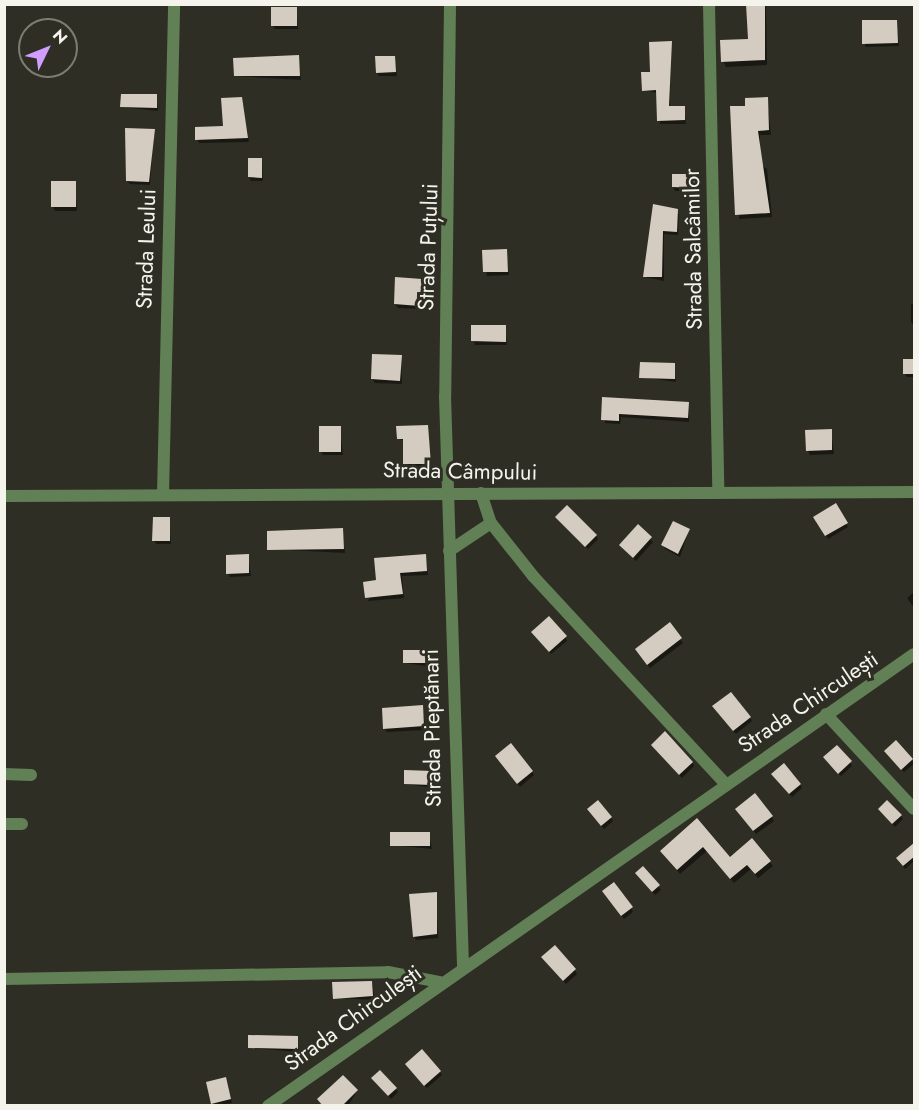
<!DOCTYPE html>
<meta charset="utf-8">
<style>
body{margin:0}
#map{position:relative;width:919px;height:1110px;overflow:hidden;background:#2f2e24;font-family:Jost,sans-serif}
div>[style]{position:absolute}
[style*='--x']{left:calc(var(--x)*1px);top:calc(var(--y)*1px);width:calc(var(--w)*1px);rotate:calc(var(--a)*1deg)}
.shadow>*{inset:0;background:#0007}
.building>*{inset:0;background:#d5ccc1}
.minor>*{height:12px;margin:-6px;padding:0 6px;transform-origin:6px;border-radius:6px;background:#628056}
span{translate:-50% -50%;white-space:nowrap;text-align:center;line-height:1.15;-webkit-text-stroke:6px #2f2e24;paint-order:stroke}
.street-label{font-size:22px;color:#f4f4ed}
.frame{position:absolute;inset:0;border:6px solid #f4f4ed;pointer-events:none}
.north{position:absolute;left:18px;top:18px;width:60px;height:60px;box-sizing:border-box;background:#2f2e24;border:2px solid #7e7d74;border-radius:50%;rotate:47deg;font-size:16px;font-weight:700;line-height:24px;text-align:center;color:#f4f4ed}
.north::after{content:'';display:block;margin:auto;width:21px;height:27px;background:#d19dfe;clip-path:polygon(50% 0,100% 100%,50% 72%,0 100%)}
</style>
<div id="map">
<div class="shadow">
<div style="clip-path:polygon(748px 4px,766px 4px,767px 65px,726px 67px,723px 61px,750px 40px)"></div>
<div style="clip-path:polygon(296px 8px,298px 29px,275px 29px,273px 25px)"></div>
<div style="clip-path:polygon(896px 21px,899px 46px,866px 47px,864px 43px)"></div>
<div style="clip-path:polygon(671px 43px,670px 108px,684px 107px,686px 124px,660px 124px,658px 93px,644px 90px)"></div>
<div style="clip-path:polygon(298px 57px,301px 80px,235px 76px)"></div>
<div style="clip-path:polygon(394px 57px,397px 76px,379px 76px,377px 73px)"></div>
<div style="clip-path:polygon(156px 96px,158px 111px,122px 107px)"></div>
<div style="clip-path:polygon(241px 98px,249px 142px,199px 143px,197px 139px,225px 128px)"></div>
<div style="clip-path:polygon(767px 99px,771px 135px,760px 135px,760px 164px,767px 169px,772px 217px,739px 219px,747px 108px)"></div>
<div style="clip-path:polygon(154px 131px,150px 185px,130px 184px,127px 181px)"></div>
<div style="clip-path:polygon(262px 160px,263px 181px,251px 181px,249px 177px)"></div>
<div style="clip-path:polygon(696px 176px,698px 191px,675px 191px,673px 187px)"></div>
<div style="clip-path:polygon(75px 183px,77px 211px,55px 211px,53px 207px)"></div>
<div style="clip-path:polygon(654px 205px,679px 214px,678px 235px,664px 234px,664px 281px,644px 277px)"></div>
<div style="clip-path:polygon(506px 251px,509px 275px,487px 276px,484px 252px)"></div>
<div style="clip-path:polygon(914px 259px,914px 282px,913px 280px)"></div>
<div style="clip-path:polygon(421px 280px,422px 309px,398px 308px,395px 304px)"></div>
<div style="clip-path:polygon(911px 304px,914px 304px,914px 326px,911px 322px)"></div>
<div style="clip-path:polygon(472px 326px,505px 326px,507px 345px,475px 345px)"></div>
<div style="clip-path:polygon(401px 357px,402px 384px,375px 383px,372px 379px)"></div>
<div style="clip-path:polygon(914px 361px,914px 377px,907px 377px,905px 374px)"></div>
<div style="clip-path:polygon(674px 364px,676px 382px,641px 377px)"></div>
<div style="clip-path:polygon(604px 398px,688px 404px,689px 422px,621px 417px,620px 424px,605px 423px)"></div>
<div style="clip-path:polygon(427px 426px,432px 467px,407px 467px,405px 442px,398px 438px)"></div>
<div style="clip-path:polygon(340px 428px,343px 455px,323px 455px,321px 451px)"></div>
<div style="clip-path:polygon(831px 430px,834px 454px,810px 455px,808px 451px)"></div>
<div style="clip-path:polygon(836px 505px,848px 527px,828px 539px,815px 517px)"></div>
<div style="clip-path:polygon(169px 519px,171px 544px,156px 544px,154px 540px)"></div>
<div style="clip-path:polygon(559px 521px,596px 536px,598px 539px,588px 549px)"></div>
<div style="clip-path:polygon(638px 526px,653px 542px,636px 561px,620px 545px)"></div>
<div style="clip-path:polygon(342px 530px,345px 553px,269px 549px)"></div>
<div style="clip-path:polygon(689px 530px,680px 557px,665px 549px,663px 545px)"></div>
<div style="clip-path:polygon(248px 556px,251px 576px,230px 577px,228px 573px)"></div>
<div style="clip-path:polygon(425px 556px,428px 575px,402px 576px,404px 598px,368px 601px,377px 582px)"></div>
<div style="clip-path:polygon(914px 592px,914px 608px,907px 598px)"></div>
<div style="clip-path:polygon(670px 624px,683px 643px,650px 668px,639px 653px)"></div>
<div style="clip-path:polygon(535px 636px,565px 637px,567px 641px,551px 654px)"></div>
<div style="clip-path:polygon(431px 652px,433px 667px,405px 663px)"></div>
<div style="clip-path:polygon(422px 707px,426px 730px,387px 732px,384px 728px)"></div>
<div style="clip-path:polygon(716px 710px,750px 718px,752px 721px,736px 734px)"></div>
<div style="clip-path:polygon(655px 749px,692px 762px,694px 766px,682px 778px)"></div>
<div style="clip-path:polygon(888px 755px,912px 760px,914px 764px,904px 772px)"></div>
<div style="clip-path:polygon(499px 760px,532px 771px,534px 775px,520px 787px)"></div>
<div style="clip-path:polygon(827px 761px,850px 762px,852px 766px,841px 776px)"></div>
<div style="clip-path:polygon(432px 772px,434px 788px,406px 784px)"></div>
<div style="clip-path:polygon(775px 778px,800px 784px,802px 788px,792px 797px)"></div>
<div style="clip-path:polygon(879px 809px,901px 816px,903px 819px,895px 827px)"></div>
<div style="clip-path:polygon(588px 810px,611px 817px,613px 821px,604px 829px)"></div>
<div style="clip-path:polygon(739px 813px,772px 817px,774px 821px,756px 834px)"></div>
<div style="clip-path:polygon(697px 820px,730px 859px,770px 862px,773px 866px,758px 878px,751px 869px,734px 883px,707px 851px,680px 874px,662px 852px)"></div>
<div style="clip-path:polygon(429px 834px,432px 849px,392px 845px)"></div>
<div style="clip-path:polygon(914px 844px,914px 861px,905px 869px,897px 858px)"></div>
<div style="clip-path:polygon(643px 868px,661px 890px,655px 895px,639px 877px)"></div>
<div style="clip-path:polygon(436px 894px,438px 938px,416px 940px,414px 936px)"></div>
<div style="clip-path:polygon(606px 895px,631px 908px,633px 912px,624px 919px)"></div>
<div style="clip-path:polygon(545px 961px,575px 970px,577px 974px,566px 984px)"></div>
<div style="clip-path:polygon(372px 982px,375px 1000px,334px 998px)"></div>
<div style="clip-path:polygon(297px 1038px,299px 1052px,250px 1048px)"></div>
<div style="clip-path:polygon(409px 1068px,440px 1072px,442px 1075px,427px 1088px)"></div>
<div style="clip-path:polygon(227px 1082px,232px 1103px,214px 1106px,207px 1083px)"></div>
<div style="clip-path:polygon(375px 1082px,396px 1089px,398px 1092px,391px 1099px)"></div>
<div style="clip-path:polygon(357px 1091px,348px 1106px,324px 1106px)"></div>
</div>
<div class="building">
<div style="clip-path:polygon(746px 4px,765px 4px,765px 60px,721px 62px,720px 40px,748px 39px)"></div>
<div style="clip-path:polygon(271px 7px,297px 7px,297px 26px,271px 26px)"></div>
<div style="clip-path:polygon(862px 20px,897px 20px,898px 43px,862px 44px)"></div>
<div style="clip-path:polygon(672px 41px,669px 106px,685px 106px,685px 120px,657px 121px,656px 90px,642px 91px,641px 72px,650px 72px,649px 42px)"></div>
<div style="clip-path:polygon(299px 55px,300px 76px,234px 76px,233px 58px)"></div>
<div style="clip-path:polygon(375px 56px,395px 56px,396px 72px,376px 73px)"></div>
<div style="clip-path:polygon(121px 94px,157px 94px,157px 108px,120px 107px)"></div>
<div style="clip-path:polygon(242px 97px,248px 138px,195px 140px,195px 127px,223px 126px,221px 98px)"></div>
<div style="clip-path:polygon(768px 97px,769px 130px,758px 131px,770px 213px,735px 215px,730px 106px,745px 106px,745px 98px)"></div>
<div style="clip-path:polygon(125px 128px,155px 129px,149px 182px,126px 181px)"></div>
<div style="clip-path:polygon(248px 158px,262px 158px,262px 178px,248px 177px)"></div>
<div style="clip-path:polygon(672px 174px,697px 174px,696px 188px,672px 187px)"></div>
<div style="clip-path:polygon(51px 181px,76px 181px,76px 207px,51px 207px)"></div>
<div style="clip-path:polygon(653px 204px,678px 209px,677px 232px,663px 231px,662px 277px,643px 277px)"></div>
<div style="clip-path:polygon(507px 249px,508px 272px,483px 272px,482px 250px)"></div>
<div style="clip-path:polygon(395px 277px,422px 279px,420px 306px,394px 304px)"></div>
<div style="clip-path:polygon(471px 325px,506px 325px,506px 342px,471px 341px)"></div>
<div style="clip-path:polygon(372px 354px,402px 355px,400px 381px,371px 379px)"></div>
<div style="clip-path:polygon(903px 359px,915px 359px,915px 374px,903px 374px)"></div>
<div style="clip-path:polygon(640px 362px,675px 363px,675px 379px,639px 378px)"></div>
<div style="clip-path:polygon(602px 397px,689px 402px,688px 418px,619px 414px,619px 421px,601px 420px)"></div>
<div style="clip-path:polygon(428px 425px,431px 464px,403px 464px,403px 439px,397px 439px,396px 426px)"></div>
<div style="clip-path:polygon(319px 426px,341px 426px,341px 452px,319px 452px)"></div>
<div style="clip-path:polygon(832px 429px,832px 450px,806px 451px,805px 430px)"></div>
<div style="clip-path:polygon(836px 503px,848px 523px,825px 536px,813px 517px)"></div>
<div style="clip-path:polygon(567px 505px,597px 535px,585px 547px,555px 517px)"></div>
<div style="clip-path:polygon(153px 517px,170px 517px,170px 541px,152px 541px)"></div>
<div style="clip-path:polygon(673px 521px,690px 529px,678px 554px,661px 545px)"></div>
<div style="clip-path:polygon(638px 524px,652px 537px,633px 558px,619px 545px)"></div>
<div style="clip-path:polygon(343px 528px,344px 549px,267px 550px,267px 531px)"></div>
<div style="clip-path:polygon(249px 554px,249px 573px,226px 574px,226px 555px)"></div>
<div style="clip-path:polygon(426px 554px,427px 571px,400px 573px,403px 594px,365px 598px,363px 582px,376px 580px,374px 558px)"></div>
<div style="clip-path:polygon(549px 616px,567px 636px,549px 652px,531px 632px)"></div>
<div style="clip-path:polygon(670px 622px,682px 638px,647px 665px,635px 649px)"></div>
<div style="clip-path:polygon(403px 650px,432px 650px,432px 663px,403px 663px)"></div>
<div style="clip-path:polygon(731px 692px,751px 717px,733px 731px,712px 706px)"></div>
<div style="clip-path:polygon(423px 705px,424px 726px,383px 729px,382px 708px)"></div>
<div style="clip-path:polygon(665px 731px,693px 762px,679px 775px,651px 745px)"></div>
<div style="clip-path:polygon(896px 740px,913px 759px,901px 770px,884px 751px)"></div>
<div style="clip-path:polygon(511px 743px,533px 771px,517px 784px,495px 756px)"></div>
<div style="clip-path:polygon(837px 745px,852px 761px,838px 774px,823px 757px)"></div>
<div style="clip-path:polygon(784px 763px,801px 784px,789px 794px,771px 774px)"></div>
<div style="clip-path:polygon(404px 770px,433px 771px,432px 785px,404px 784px)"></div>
<div style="clip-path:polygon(755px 793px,773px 816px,753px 831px,735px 809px)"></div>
<div style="clip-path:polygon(598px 800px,612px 817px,601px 826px,587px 809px)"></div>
<div style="clip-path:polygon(887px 800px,902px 815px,892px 824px,878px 809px)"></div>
<div style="clip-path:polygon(697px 818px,730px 857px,752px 838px,771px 861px,755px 874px,747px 865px,730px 879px,703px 847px,677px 870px,660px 851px)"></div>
<div style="clip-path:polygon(390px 832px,430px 832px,430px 846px,390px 846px)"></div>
<div style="clip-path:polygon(915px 842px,915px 856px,903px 866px,896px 858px)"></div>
<div style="clip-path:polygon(643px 866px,660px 885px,652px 892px,635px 873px)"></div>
<div style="clip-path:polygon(614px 882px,633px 907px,621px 916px,602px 891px)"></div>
<div style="clip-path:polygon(437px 892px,437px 934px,413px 937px,409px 894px)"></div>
<div style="clip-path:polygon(555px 945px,576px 969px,563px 981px,541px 957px)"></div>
<div style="clip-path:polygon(372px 981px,373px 996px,333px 999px,332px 982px)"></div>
<div style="clip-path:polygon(248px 1035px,298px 1036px,298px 1049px,248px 1048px)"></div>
<div style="clip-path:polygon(422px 1049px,441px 1071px,424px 1086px,405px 1064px)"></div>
<div style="clip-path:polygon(380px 1070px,397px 1088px,388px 1096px,371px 1078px)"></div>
<div style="clip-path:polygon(343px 1075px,358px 1090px,342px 1106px,323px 1106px,317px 1099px)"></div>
<div style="clip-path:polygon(226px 1077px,231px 1099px,211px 1104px,206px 1082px)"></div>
</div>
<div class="minor">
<div style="--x:450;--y:4;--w:392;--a:90.7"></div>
<div style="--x:445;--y:396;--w:570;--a:88.19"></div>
<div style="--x:709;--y:4;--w:489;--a:88.9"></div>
<div style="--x:481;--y:493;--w:32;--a:72"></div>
<div style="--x:491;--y:523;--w:68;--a:51.6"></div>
<div style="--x:533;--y:576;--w:282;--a:47.2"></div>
<div style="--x:163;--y:495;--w:491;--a:-88.7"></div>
<div style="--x:4;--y:496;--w:910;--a:-0.25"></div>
<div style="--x:449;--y:551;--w:50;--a:-33.7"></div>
<div style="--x:826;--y:714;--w:129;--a:47.2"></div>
<div style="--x:4;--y:774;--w:27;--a:2"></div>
<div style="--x:4;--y:824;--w:18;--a:0"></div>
<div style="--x:4;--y:979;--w:384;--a:-1"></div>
<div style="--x:388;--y:972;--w:53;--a:10.9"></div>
<div style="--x:268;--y:1106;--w:788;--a:-34.98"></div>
</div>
<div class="street-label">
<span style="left:428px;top:247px;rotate:-88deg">Strada Puțului</span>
<span style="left:146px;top:249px;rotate:-88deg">Strada Leului</span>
<span style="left:693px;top:249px;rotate:-91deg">Strada Salcâmilor</span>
<span style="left:460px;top:471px;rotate:1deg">Strada Câmpului</span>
<span style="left:808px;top:702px;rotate:-34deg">Strada Chirculești</span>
<span style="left:432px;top:728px;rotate:-91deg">Strada Pieptănari</span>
<span style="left:353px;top:1018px;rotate:-36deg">Strada Chirculești</span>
</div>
<div class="frame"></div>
<div class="north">N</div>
</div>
